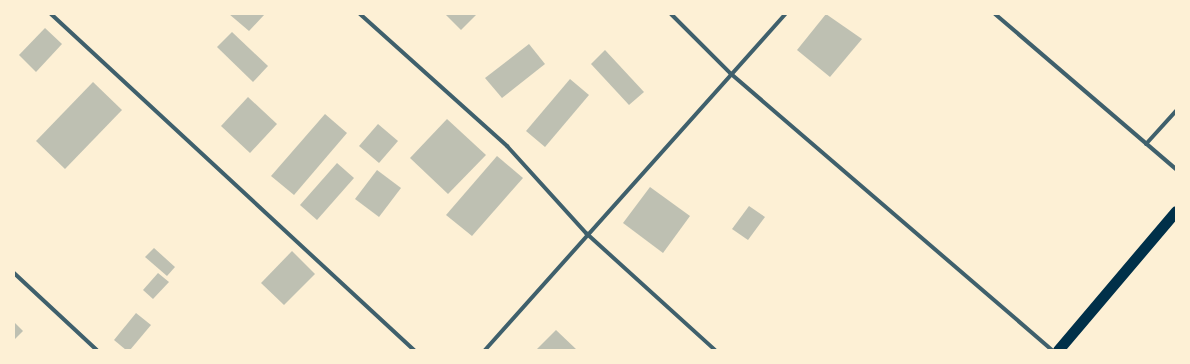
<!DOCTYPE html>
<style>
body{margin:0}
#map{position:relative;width:1190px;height:364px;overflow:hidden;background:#fdf0d5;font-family:"Sofia Sans Condensed",sans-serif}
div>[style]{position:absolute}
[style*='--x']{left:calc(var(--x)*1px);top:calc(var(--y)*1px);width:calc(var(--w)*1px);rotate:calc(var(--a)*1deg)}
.building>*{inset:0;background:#bec0b2}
.minor>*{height:4px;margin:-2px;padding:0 2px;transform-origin:2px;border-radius:2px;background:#3f606c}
.trunk>*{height:11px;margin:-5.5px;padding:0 5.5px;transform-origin:5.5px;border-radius:5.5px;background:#003049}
span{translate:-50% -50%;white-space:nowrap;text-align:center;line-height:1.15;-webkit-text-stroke:3.5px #fdf0d5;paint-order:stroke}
.frame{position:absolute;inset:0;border:15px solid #fdf0d5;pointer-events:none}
</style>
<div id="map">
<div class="building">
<div style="clip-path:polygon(229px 14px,265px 14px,249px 31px)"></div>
<div style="clip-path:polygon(445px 14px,477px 14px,461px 30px)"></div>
<div style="clip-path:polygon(826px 14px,862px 39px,830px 77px,797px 50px)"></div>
<div style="clip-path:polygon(45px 28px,62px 44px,36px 72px,19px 55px)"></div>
<div style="clip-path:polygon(232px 32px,268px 66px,253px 82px,217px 47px)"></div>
<div style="clip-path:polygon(529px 44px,545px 64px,502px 98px,485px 78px)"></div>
<div style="clip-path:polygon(605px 50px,644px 92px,629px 105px,591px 64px)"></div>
<div style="clip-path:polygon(570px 79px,589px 95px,545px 147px,526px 131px)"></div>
<div style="clip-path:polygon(93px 82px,122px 110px,65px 169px,36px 141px)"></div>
<div style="clip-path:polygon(248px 97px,277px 124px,250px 153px,221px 126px)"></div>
<div style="clip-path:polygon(325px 114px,347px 133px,294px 195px,271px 176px)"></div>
<div style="clip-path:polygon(447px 119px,486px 155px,448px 194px,410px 158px)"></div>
<div style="clip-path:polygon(378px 124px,398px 141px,379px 163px,359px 146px)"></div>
<div style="clip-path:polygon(497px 156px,523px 178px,472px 236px,446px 215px)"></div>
<div style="clip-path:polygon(337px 163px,354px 178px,317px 220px,300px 205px)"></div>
<div style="clip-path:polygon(377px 170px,401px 188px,379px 217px,355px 199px)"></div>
<div style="clip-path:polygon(650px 187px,690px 216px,663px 253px,623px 223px)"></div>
<div style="clip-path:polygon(749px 206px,765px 217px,748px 240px,732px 229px)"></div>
<div style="clip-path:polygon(154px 248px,175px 267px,167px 276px,145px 257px)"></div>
<div style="clip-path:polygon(292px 251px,315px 274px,284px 305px,261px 283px)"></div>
<div style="clip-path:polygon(158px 273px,169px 282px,153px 299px,143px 290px)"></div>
<div style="clip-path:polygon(136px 313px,151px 325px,130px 350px,126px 350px,114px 340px)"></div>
<div style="clip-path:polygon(14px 322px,23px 331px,14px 340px)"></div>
<div style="clip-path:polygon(556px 330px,577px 350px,536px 350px)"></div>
</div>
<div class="minor">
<div style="--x:51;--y:14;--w:495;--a:42.8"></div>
<div style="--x:360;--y:14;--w:198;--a:41.9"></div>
<div style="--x:507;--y:146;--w:118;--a:47.8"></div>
<div style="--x:586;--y:233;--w:174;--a:42.2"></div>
<div style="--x:671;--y:14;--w:83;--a:45"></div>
<div style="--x:730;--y:73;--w:425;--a:40.7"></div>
<div style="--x:995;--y:14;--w:238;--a:40.6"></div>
<div style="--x:1146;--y:144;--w:45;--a:-47.7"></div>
<div style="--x:14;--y:273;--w:113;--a:42.9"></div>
<div style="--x:485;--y:350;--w:450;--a:-48.2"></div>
</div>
<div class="trunk">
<div style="--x:1058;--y:350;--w:182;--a:-49.7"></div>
</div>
<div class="frame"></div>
</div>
